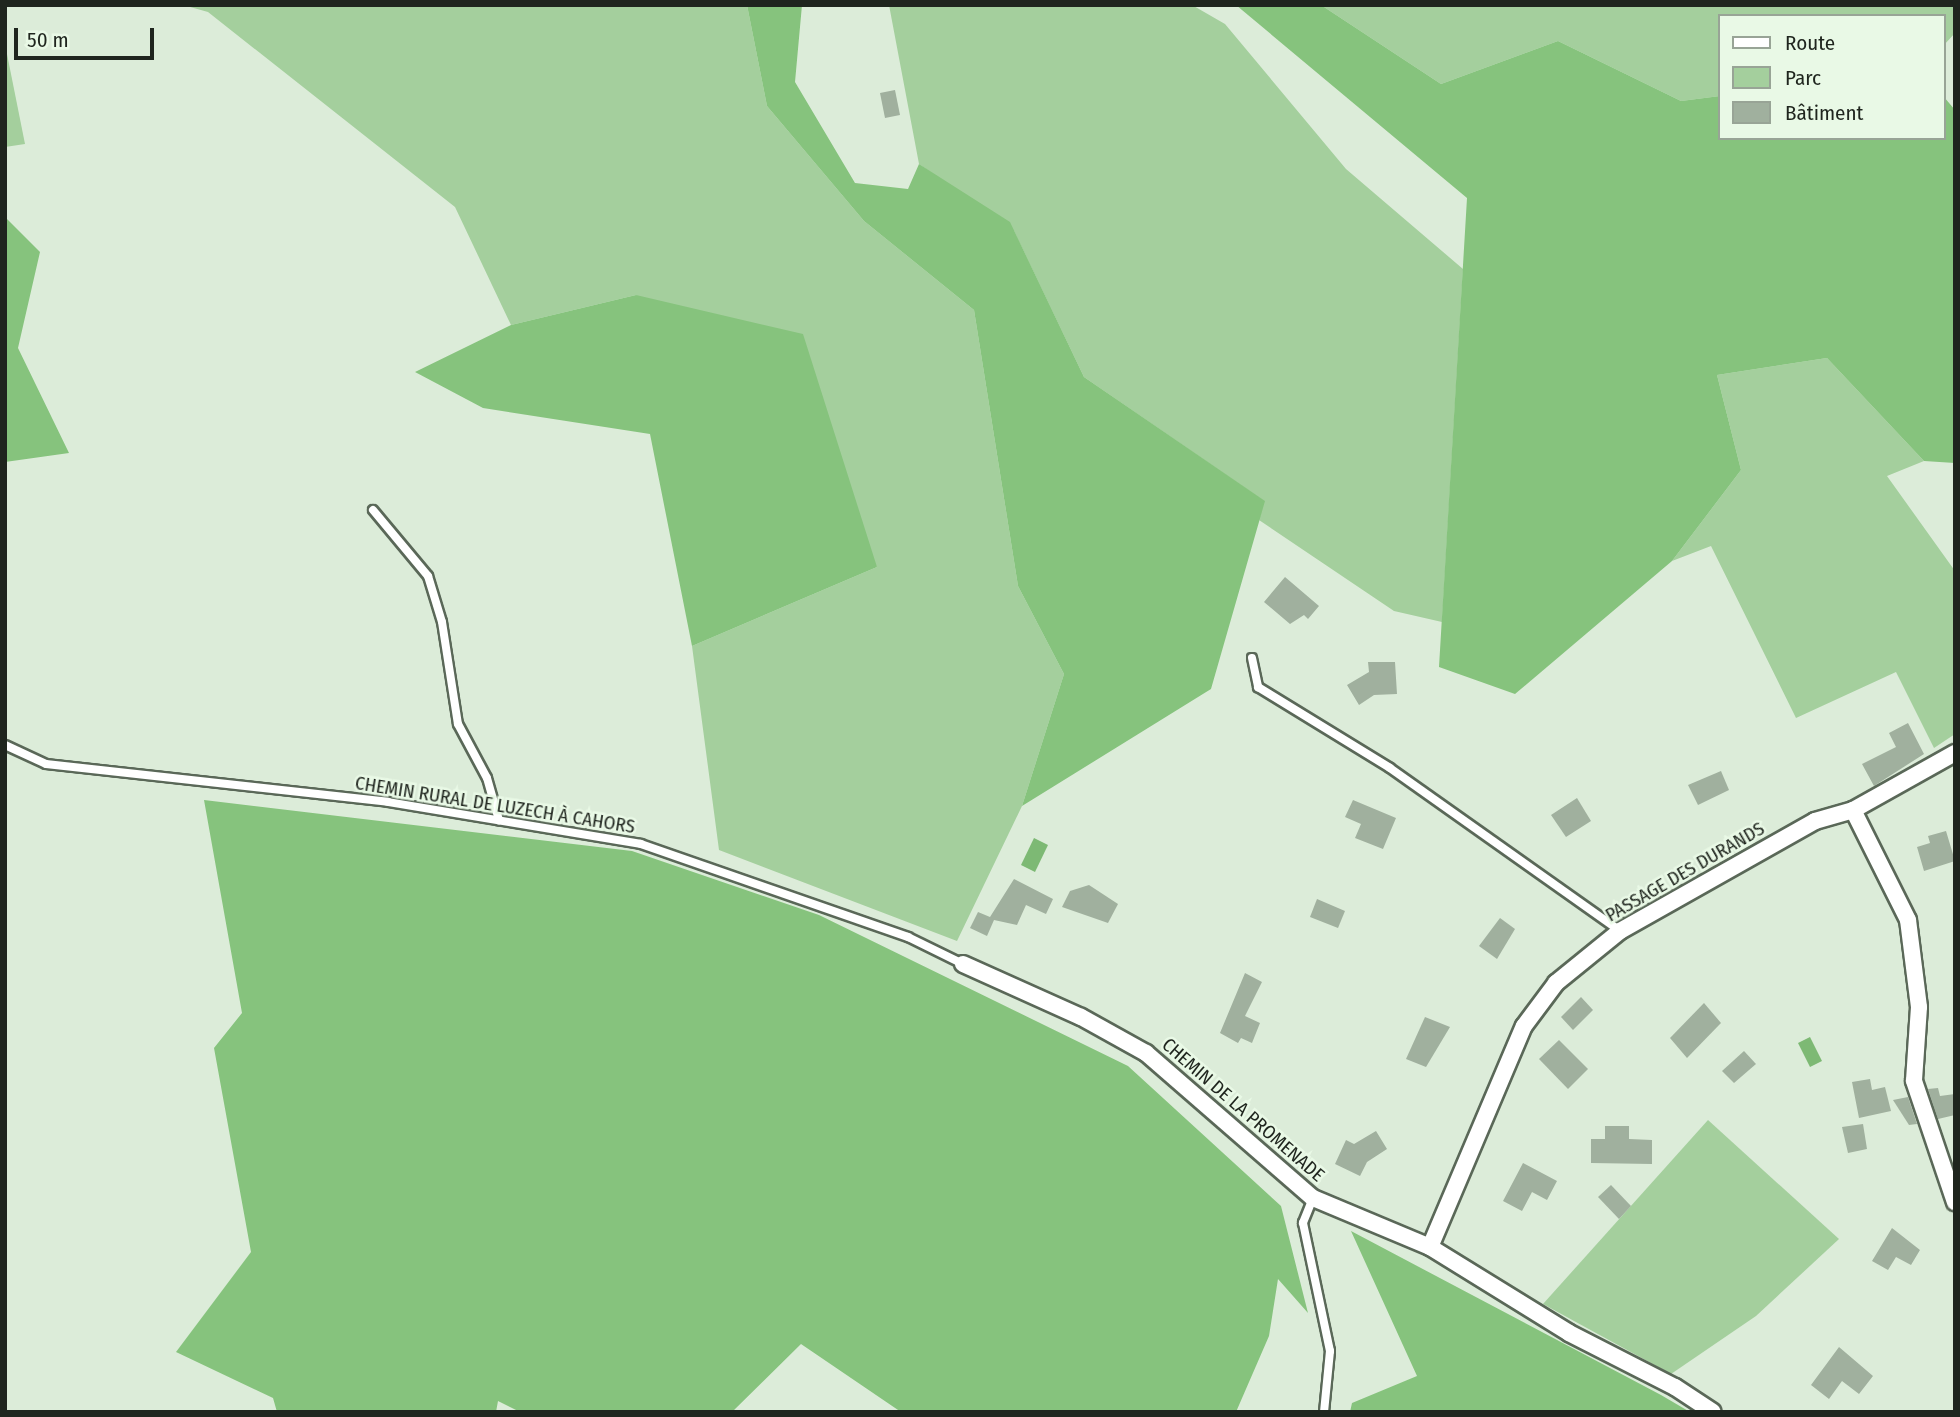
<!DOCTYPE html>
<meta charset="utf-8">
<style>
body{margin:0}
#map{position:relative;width:1960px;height:1417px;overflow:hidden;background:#dcecd9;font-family:"Fira Sans Condensed",sans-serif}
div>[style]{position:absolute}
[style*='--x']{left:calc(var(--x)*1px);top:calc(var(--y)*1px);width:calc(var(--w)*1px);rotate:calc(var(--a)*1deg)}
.green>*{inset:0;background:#a4cf9d}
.forest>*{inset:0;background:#86c37d}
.water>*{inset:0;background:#7db974}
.building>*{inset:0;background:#a0b09e}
.roads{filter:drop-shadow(2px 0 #5a6858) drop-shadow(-2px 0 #5a6858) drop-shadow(0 2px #5a6858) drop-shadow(0 -2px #5a6858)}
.lane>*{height:8px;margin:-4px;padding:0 4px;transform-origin:4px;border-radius:4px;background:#fff}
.street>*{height:16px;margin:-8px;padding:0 8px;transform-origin:8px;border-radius:8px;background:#fff}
span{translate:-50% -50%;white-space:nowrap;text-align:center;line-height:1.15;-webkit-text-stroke:5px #e9f9e6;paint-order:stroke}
.street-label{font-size:19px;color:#1f251e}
.frame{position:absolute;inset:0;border:7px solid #1f251e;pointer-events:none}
.legend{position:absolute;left:1718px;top:14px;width:228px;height:126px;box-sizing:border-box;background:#e9f9e6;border:2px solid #98a496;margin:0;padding:9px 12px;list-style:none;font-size:21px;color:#1f251e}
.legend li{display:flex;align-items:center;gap:14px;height:35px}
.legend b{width:35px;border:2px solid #98a496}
.scale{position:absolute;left:14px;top:28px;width:140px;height:32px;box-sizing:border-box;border:4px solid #1f251e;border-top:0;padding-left:9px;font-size:21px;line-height:24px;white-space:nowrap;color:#1f251e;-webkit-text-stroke:5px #e9f9e6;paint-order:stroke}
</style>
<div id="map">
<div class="green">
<div style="clip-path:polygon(183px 5px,747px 5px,767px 106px,864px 221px,974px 310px,1018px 586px,1064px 674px,1022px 806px,957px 941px,719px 850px,692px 646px,877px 567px,636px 295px,511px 325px,455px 207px,208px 12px)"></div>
<div style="clip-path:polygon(889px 5px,1192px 5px,1225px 24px,1346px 169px,1463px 269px,1442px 622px,1394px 611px,1259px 520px,1264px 501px,1084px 377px,1014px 231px,919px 164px)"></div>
<div style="clip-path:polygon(1321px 5px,1955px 5px,1955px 33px,1944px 45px,1944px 16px,1720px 16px,1720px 96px,1681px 101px,1558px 41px,1441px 84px)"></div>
<div style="clip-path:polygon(5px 44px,25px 144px,5px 147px)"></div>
<div style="clip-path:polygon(1827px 358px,1924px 461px,1887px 476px,1955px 571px,1955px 734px,1934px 748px,1896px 672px,1796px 718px,1711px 546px,1672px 561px,1741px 470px,1717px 375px)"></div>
<div style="clip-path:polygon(1708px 1120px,1839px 1239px,1756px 1316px,1671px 1374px,1543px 1304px)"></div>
</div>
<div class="forest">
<div style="clip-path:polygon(747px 5px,802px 5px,795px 82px,855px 183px,908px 189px,919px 164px,1010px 222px,1084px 377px,1265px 501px,1211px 689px,1022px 806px,1064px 674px,1018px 586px,974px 310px,864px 221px,767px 106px)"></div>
<div style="clip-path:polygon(1236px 5px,1321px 5px,1441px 84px,1558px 41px,1681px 101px,1720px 96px,1720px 138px,1944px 138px,1944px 97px,1955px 110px,1955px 463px,1924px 461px,1827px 358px,1717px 375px,1741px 470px,1672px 561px,1515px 694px,1439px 667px,1467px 198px)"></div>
<div style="clip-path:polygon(5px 217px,40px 252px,18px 348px,69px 453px,5px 462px)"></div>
<div style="clip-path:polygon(636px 295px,803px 334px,877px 567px,692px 646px,650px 434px,483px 408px,415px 372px,511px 325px)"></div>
<div style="clip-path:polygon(204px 800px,632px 851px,819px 915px,1128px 1066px,1281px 1206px,1308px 1313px,1278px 1279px,1269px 1336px,1236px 1412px,901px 1412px,801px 1344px,732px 1412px,520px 1412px,498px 1401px,496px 1412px,277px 1412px,273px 1398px,176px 1352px,251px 1252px,214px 1048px,242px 1013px)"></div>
<div style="clip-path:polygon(1351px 1231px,1661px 1395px,1690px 1412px,1350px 1412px,1352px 1403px,1417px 1376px)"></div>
</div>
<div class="water">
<div style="clip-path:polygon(1034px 838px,1048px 845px,1035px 872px,1021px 865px)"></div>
<div style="clip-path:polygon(1810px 1037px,1822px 1061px,1810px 1067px,1798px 1043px)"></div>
</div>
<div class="building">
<div style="clip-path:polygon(895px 90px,900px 115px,885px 118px,880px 93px)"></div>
<div style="clip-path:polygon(1285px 577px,1319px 606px,1308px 619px,1304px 615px,1290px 624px,1264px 602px)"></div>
<div style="clip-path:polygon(1368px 662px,1395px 662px,1397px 694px,1374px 695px,1359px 705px,1347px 685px,1369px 672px)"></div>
<div style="clip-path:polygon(1908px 723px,1924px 754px,1874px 786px,1862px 764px,1896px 747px,1889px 733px)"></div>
<div style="clip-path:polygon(1721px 771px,1729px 790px,1698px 805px,1688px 785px)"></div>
<div style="clip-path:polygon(1577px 798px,1591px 821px,1566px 837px,1551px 815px)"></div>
<div style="clip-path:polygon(1353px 800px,1396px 818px,1383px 849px,1355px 838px,1361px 824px,1345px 817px)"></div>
<div style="clip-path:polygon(1946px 831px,1955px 861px,1924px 871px,1917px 847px,1930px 843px,1928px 836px)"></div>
<div style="clip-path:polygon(1014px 879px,1053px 899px,1046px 914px,1026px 905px,1017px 925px,994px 920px,987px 936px,970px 928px,978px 912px,990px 917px)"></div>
<div style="clip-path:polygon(1089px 885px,1118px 904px,1108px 923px,1062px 907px,1070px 891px)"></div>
<div style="clip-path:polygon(1317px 899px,1345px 911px,1338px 928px,1310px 917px)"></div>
<div style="clip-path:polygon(1500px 918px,1515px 929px,1497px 959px,1479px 946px)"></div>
<div style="clip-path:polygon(1245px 973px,1262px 982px,1245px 1016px,1260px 1023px,1252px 1043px,1241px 1038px,1238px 1043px,1220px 1033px)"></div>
<div style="clip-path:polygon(1581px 997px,1593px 1010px,1573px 1030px,1561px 1017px)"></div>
<div style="clip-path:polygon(1704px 1003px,1721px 1023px,1687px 1058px,1670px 1038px)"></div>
<div style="clip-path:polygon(1425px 1017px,1450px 1027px,1426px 1067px,1406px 1059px)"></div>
<div style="clip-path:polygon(1559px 1040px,1588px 1069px,1568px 1089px,1539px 1059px)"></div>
<div style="clip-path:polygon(1744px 1051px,1756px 1064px,1734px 1083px,1722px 1071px)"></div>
<div style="clip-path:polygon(1870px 1079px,1872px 1090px,1885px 1087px,1891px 1111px,1859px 1118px,1852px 1082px)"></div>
<div style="clip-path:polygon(1938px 1088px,1940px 1096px,1955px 1094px,1955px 1115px,1938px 1119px,1928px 1089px)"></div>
<div style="clip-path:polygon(1908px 1097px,1917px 1124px,1909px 1125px,1893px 1100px)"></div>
<div style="clip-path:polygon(1863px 1124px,1867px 1149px,1848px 1153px,1842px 1127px)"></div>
<div style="clip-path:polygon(1605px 1126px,1629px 1126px,1629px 1139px,1652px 1140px,1652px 1164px,1591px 1163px,1591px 1139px,1605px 1139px)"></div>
<div style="clip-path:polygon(1376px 1131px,1387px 1149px,1367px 1162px,1360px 1176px,1335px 1164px,1346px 1140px,1354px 1144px)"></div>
<div style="clip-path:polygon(1523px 1163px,1557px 1181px,1547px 1200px,1532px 1192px,1522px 1211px,1503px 1201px)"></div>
<div style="clip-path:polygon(1611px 1185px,1631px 1206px,1619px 1219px,1598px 1197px)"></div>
<div style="clip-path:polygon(1892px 1228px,1920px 1250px,1911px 1265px,1896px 1257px,1888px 1270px,1872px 1261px)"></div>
<div style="clip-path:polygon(1839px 1347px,1873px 1376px,1859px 1394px,1842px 1381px,1829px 1399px,1811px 1385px)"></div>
</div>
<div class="roads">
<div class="lane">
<div style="--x:373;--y:510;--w:86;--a:50.2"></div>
<div style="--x:428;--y:576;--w:48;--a:73.1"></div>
<div style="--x:442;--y:622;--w:103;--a:81.1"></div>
<div style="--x:458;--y:724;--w:61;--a:61.8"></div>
<div style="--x:487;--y:778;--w:44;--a:74.1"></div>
<div style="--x:1252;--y:658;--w:30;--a:78"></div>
<div style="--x:1258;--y:687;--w:155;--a:31.5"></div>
<div style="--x:1390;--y:768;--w:282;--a:35.3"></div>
<div style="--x:5;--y:745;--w:45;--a:24.9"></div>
<div style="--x:46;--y:764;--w:344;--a:6.3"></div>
<div style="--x:388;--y:802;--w:256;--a:9.4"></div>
<div style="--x:641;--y:844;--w:283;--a:19.2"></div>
<div style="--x:908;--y:937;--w:61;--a:26.1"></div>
<div style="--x:1313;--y:1198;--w:27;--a:112"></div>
<div style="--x:1303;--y:1223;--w:131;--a:78.1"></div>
<div style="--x:1330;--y:1351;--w:61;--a:95.6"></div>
</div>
<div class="street">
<div style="--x:1853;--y:810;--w:123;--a:63.4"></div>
<div style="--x:1908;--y:920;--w:88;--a:82.8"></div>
<div style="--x:1919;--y:1007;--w:74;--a:93.9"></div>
<div style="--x:1914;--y:1081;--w:128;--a:71.3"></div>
<div style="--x:963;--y:964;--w:129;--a:24.2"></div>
<div style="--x:1081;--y:1017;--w:74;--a:29"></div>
<div style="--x:1146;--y:1053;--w:221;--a:41"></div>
<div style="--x:1313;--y:1198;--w:127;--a:22.7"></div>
<div style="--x:1430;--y:1247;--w:163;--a:31.7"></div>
<div style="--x:1569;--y:1333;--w:119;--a:27"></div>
<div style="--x:1675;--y:1387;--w:45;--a:33.3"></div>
<div style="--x:1430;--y:1247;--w:240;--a:-67"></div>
<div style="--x:1524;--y:1026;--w:54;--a:-53.3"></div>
<div style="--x:1556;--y:983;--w:82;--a:-39.1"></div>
<div style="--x:1620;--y:931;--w:224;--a:-29.4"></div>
<div style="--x:1815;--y:821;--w:40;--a:-16"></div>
<div style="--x:1853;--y:810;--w:117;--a:-29.2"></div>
</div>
</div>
<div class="street-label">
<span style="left:495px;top:805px;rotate:9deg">CHEMIN RURAL DE LUZECH À CAHORS</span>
<span style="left:1685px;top:872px;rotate:-30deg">PASSAGE DES DURANDS</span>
<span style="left:1243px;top:1110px;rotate:41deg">CHEMIN DE LA PROMENADE</span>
</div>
<div class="frame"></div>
<ul class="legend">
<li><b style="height:9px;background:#fff"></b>Route</li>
<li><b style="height:19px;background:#a4cf9d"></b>Parc</li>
<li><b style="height:19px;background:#a0b09e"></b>Bâtiment</li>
</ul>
<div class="scale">50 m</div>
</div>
